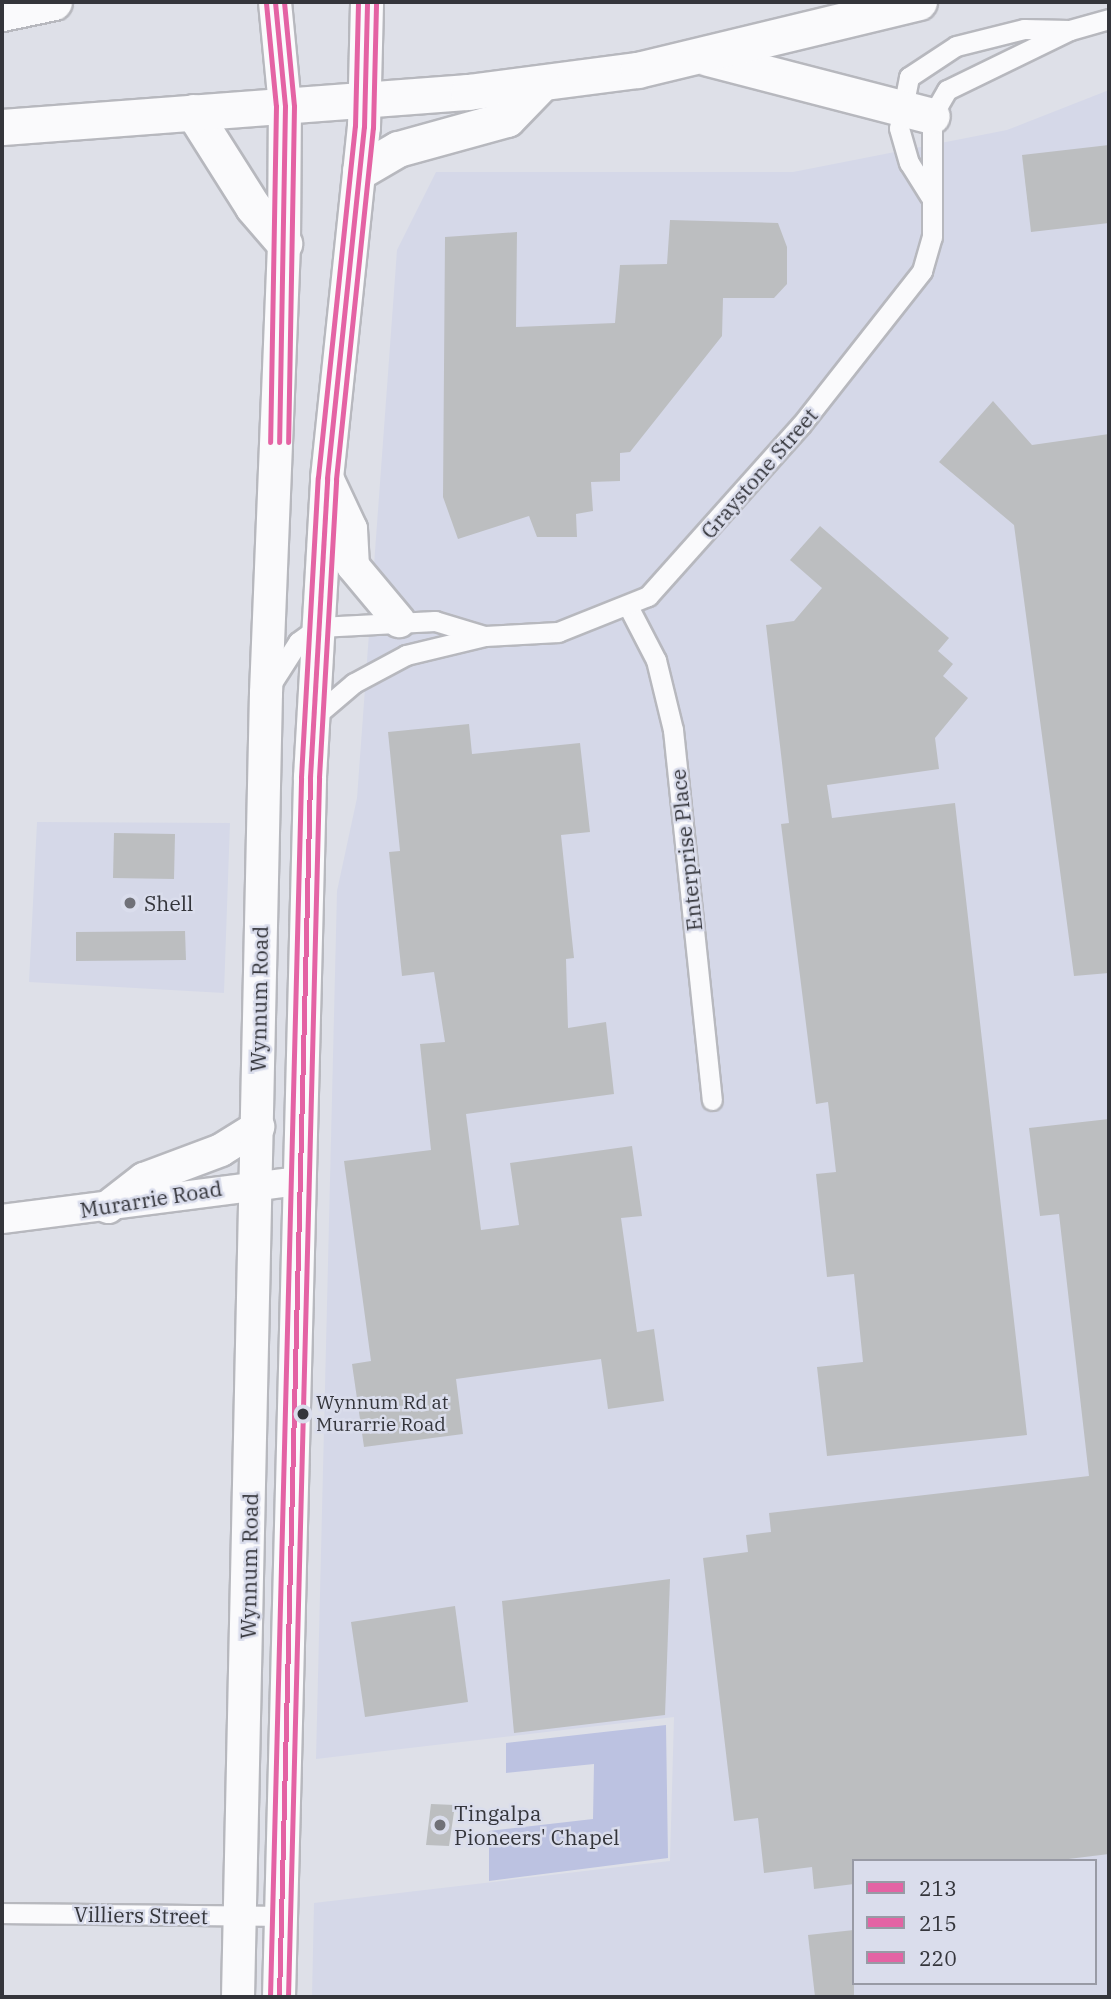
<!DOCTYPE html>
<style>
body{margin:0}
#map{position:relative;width:1111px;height:1999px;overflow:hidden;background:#dee0e8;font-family:"IBM Plex Serif",serif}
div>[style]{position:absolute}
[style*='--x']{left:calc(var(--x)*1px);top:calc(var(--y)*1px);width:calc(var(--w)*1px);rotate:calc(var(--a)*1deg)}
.built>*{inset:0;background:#d5d8e8}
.green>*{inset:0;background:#bcc2e1}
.building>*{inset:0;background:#bcbec0}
.roads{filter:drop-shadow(2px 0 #b7b8be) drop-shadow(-2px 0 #b7b8be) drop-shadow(0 2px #b7b8be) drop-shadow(0 -2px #b7b8be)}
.street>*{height:19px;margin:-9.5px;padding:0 9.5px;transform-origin:9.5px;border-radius:9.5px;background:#fafafc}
.secondary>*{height:28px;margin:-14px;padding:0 14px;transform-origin:14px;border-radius:14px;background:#fafafc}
.primary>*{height:32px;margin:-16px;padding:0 16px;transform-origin:16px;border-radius:16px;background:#fafafc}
.highway>*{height:35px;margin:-17.5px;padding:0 17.5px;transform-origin:17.5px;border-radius:17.5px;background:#fafafc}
.bus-1>*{height:5px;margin:-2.5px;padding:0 2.5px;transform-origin:2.5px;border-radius:2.5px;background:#e463a4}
.bus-2>*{height:5px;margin:-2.5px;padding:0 2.5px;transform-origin:2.5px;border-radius:2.5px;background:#e463a4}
.bus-3>*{height:5px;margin:-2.5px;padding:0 2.5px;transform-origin:2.5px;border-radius:2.5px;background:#e463a4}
.dots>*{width:19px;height:19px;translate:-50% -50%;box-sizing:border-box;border:4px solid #daddec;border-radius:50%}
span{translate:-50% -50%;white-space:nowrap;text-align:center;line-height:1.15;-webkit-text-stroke:5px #daddec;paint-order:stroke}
.bus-label{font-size:19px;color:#34353b}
.left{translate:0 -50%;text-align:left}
.street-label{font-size:21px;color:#34353b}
.poi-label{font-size:21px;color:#34353b}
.frame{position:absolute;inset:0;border:4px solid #34353b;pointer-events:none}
.legend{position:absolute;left:852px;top:1859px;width:245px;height:126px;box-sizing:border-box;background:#daddec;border:2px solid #989aa5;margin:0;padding:9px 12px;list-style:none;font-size:21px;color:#34353b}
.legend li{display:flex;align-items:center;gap:14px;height:35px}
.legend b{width:35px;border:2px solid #989aa5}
</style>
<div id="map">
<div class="built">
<div style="clip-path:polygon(evenodd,1109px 90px,1109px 1997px,312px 1997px,314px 1903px,670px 1861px,674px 1717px,316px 1759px,337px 891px,357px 798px,397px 250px,436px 172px,793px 172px,1007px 130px,1109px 90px,854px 1861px,1095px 1861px,1095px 1983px,854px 1983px,854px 1861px)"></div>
<div style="clip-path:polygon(37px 822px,230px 823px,224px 993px,29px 982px)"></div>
</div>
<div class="green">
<div style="clip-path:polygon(666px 1725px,668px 1858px,489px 1881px,489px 1831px,593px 1819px,594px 1764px,506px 1773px,506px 1743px)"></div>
</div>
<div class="building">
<div style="clip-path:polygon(1109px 145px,1109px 223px,1031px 232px,1022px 155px)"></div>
<div style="clip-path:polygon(670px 220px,778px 223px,787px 247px,787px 284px,774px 298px,723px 298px,722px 336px,630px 452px,620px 453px,620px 481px,591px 482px,593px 511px,576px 514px,577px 537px,537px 537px,529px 516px,458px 539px,443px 497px,445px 237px,517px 232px,516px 327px,615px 323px,620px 265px,667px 264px)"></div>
<div style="clip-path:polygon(993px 401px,1032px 445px,1109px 434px,1109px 973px,1074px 976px,1014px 525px,939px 462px)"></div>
<div style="clip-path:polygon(820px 526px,949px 638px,938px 651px,953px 664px,943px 676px,968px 698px,935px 738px,939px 769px,827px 785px,832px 818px,955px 803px,1027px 1435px,827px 1456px,817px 1367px,863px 1362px,854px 1274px,827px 1277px,816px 1174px,836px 1172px,828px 1102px,816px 1104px,781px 824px,789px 823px,766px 625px,794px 621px,822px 588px,790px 560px)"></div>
<div style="clip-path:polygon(469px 724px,472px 754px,580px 743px,590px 832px,561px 835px,574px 958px,566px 959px,568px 1028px,606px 1022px,614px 1094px,466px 1114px,481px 1230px,519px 1225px,510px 1163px,632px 1146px,642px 1216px,621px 1218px,637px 1332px,654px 1329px,664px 1401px,608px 1409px,601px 1359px,456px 1379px,463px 1434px,364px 1447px,352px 1364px,371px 1361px,344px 1161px,431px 1150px,420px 1044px,445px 1042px,434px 972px,402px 976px,389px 852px,400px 851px,388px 732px)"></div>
<div style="clip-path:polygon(114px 833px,175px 834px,174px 879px,113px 878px)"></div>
<div style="clip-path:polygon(185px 931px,186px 960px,76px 961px,76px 932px)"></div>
<div style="clip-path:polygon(1109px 1119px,1109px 1854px,1052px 1861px,854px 1861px,854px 1884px,814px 1889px,812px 1867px,764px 1873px,758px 1818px,734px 1821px,703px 1558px,748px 1552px,746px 1535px,771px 1532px,769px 1513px,1089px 1476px,1059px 1214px,1040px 1216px,1029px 1128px)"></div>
<div style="clip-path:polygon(670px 1579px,665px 1715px,514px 1733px,502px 1601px)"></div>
<div style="clip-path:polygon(455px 1606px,468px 1702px,365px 1717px,351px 1622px)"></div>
<div style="clip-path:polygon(431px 1804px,455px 1805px,449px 1846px,426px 1845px)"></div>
<div style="clip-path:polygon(854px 1930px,854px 1997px,815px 1997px,808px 1935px)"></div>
</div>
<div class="roads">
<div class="street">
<div style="--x:930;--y:196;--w:39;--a:-122"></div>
<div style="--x:909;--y:163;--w:36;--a:-106"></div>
<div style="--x:899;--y:128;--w:52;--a:-78.9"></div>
<div style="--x:909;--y:77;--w:56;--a:-33.4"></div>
<div style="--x:956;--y:46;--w:70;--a:-14"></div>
<div style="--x:1024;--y:29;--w:45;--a:1.3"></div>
<div style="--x:629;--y:608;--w:59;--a:62.6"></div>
<div style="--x:656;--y:660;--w:72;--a:76.3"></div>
<div style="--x:673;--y:730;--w:372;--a:84"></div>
<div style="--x:270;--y:686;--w:52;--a:-57.5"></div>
<div style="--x:298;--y:642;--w:26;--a:-36"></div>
<div style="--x:319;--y:627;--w:116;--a:-3"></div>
<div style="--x:435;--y:621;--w:51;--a:17"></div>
<div style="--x:314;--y:717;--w:52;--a:-40.4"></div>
<div style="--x:354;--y:683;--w:59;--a:-28.3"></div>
<div style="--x:406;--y:655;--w:81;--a:-13.5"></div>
<div style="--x:485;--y:636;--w:73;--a:-3.1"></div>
<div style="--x:558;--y:632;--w:97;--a:-21.8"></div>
<div style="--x:648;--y:596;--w:229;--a:-48.2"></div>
<div style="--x:801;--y:425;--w:196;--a:-51.8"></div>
<div style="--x:922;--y:271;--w:35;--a:-74"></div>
<div style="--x:932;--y:237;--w:121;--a:-90"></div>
<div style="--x:932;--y:116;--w:30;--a:-60"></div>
<div style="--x:947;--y:90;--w:137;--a:-26"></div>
<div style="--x:1070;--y:30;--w:41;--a:-15.8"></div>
<div style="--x:2;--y:1913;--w:278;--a:0.6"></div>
</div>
<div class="secondary">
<div style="--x:2;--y:1219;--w:300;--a:-7.3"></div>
</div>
<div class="primary">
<div style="--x:329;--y:482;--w:52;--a:64.9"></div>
<div style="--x:351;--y:529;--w:37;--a:87"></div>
<div style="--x:353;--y:566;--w:72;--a:50.1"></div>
<div style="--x:108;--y:1207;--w:46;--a:-37.9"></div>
<div style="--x:144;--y:1179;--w:82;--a:-20.6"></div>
<div style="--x:221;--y:1150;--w:44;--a:-31.9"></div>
<div style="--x:238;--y:1997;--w:1304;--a:-88.77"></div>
<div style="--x:266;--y:693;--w:450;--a:-87.7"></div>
<div style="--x:284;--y:243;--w:137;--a:-89.6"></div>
<div style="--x:285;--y:106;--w:104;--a:-95.5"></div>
<div style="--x:279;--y:1997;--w:1220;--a:-88.54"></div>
<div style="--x:310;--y:777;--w:299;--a:-86.7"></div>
<div style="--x:327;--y:478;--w:353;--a:-84"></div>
<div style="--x:364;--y:127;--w:125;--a:-88.6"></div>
</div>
<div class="highway">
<div style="--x:2;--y:13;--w:53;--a:-11.9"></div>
<div style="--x:708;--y:58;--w:231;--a:14.5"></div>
<div style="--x:193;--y:112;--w:112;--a:57.7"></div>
<div style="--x:253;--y:207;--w:48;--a:49.3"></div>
<div style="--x:2;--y:127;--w:467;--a:-4.3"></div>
<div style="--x:468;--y:92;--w:171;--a:-7.4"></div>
<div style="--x:638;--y:70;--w:289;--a:-13.6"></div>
<div style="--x:360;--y:171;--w:44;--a:-30.1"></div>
<div style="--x:398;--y:149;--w:113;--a:-15.4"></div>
<div style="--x:507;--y:119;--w:50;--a:-45.8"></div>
</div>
</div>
<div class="bus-1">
<div style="--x:275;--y:2;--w:104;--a:84.5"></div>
<div style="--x:285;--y:106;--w:336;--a:91"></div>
<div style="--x:279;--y:1997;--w:1220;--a:-88.54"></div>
<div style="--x:310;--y:777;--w:299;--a:-86.7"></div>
<div style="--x:327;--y:478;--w:353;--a:-84"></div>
<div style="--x:364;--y:127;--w:125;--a:-88.6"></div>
</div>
<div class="bus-2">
<div style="--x:266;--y:3;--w:103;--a:84.5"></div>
<div style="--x:276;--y:106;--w:336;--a:91"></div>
<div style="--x:288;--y:1997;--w:1220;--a:-88.54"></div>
<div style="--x:319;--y:777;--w:298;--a:-86.7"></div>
<div style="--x:336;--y:479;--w:353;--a:-84"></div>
<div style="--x:373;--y:128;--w:126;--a:-88.6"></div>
</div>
<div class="bus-3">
<div style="--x:284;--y:2;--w:104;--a:84.5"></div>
<div style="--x:294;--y:106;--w:336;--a:91"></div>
<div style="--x:270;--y:1997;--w:1220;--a:-88.54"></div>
<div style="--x:301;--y:777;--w:300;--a:-86.8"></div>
<div style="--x:318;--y:477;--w:353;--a:-84"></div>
<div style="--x:355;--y:126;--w:124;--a:-88.6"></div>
</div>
<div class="dots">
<div style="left:130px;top:903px;background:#707178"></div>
<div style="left:303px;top:1414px;background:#34353b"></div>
<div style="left:440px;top:1825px;background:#707178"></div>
</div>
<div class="bus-label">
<span class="left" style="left:316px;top:1414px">Wynnum Rd at<br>Murarrie Road</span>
</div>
<div class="street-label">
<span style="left:759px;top:473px;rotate:-49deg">Graystone Street</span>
<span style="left:686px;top:850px;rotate:-96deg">Enterprise Place</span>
<span style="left:259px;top:999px;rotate:-89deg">Wynnum Road</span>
<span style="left:151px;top:1199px;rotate:-9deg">Murarrie Road</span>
<span style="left:249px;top:1566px;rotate:-89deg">Wynnum Road</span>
<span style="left:141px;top:1915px;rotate:1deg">Villiers Street</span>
</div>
<div class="poi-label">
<span class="left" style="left:144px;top:903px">Shell</span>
<span class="left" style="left:454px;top:1825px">Tingalpa<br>Pioneers' Chapel</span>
</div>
<div class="frame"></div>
<ul class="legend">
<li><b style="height:9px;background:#e463a4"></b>213</li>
<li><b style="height:9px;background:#e463a4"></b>215</li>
<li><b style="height:9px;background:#e463a4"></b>220</li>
</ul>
</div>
